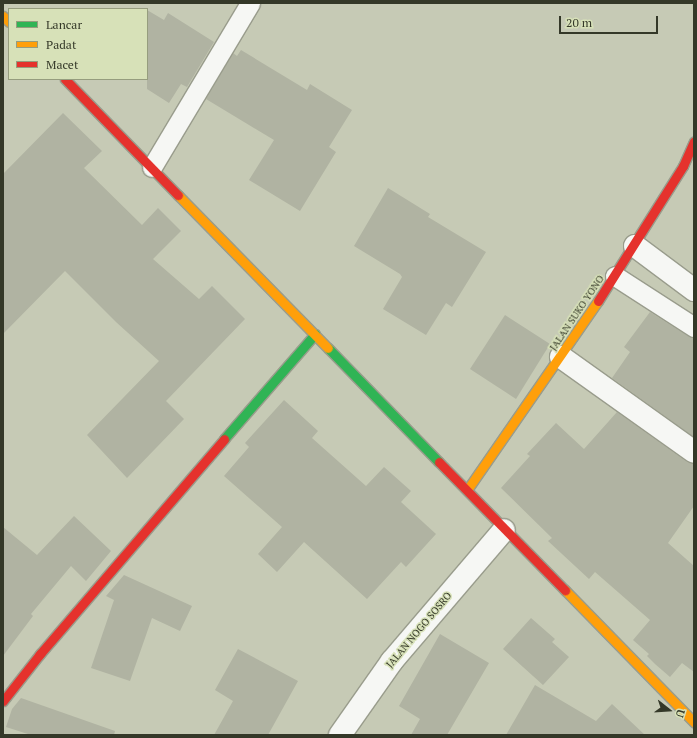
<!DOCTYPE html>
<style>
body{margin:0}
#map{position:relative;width:697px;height:738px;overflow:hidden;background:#c6cab5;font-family:"PT Serif",serif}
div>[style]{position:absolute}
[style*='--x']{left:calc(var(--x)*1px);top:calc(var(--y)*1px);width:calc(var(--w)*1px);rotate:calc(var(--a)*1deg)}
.building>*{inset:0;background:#b0b3a2}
.roads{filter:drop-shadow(1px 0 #999c8c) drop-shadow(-1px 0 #999c8c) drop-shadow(0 1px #999c8c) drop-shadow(0 -1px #999c8c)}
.lane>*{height:19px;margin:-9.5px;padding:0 9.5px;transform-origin:9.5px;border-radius:9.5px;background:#f6f7f4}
.street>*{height:22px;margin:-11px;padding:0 11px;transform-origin:11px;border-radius:11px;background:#f6f7f4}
.fast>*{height:9px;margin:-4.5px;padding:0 4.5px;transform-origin:4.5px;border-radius:4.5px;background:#30b455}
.slow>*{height:9px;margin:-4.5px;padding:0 4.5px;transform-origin:4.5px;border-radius:4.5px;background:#ff9f0a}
.jam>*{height:9px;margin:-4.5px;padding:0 4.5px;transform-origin:4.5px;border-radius:4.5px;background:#e5322d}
span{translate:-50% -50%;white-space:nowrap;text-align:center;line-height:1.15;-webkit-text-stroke:3px #d7e1b8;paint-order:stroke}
.street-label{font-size:10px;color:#343828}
.frame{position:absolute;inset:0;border:4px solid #343828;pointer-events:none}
.legend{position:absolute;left:8px;top:8px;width:140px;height:72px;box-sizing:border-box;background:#d7e1b8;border:1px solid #969d7e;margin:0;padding:5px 7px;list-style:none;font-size:12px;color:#343828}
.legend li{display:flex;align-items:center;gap:8px;height:20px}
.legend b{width:20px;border:1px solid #969d7e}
.north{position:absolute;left:649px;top:690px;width:40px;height:40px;-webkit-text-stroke:3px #d7e1b8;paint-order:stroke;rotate:107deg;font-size:11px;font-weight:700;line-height:16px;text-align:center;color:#343828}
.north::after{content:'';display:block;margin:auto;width:14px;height:18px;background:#343828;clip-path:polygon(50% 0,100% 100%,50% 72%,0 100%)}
.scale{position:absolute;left:559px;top:16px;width:99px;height:18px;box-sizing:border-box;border:2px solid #343828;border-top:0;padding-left:5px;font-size:12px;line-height:14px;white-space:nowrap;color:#343828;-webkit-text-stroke:3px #d7e1b8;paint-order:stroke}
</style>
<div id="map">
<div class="building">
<div style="clip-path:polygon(147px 10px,164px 20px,168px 13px,214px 42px,187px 87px,181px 84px,169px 103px,147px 89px)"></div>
<div style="clip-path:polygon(241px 50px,307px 90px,310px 84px,352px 110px,329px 147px,336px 152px,300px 211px,249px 180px,274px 140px,206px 99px,233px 53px,237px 56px)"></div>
<div style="clip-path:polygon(63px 113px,102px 151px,84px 168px,142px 225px,158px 208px,181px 231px,153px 259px,199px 299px,212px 286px,245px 319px,166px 401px,184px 419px,127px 478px,87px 435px,159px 361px,116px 322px,65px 271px,3px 334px,3px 174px)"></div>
<div style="clip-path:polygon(388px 188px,430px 214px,428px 217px,486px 252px,452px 307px,446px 303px,426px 335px,383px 309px,402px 277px,400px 274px,354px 246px)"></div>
<div style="clip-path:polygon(650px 312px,688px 336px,694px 338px,694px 437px,612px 378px,630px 352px,624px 347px)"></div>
<div style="clip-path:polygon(505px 315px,550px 344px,516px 399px,470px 369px)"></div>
<div style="clip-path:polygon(284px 400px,318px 431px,312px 438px,366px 486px,384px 467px,411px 491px,401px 502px,436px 534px,406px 567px,401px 562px,367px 599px,304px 542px,277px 572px,258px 554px,282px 527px,224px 476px,249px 447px,245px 443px)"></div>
<div style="clip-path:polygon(617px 412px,687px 462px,694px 464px,694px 506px,668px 543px,694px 566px,694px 672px,682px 663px,670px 677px,655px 664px,647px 656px,649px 654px,633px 640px,650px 620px,595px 572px,589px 579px,548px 541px,552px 538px,501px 488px,530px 456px,527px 454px,556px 423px,584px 449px)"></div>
<div style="clip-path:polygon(74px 516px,111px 551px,86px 581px,71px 566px,31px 614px,33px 616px,3px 656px,3px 527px,37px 555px)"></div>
<div style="clip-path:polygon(124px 575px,192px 606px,180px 631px,152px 618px,130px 681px,91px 668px,114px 600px,106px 596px)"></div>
<div style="clip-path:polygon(531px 618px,555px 639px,552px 642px,569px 657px,543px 685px,503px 649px)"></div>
<div style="clip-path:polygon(440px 634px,489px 663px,447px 735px,411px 735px,420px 719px,399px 706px)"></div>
<div style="clip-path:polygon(238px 649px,298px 681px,268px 735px,214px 735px,233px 701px,215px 690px)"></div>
<div style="clip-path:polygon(535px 685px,596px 721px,612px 704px,645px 735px,506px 735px)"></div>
<div style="clip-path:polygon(21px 698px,115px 731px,114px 735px,31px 735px,6px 727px,12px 709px)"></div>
</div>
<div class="roads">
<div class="lane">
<div style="--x:152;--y:167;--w:191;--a:-59.1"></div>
<div style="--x:615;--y:276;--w:94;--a:32.8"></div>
</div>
<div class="street">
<div style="--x:635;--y:246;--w:74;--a:36.7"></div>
<div style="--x:561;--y:357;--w:163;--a:35.5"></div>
<div style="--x:340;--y:735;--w:90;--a:-54.9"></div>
<div style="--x:392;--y:661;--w:172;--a:-49.5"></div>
</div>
<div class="fast">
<div style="--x:328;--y:348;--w:159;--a:45.8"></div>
<div style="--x:224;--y:439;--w:139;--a:-49.1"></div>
</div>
<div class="slow">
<div style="--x:3;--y:16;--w:8;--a:45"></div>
<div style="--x:178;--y:195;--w:214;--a:45.6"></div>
<div style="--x:467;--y:490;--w:230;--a:-55.3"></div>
<div style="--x:565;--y:590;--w:185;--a:45.7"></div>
</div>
<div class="jam">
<div style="--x:65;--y:79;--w:162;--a:45.8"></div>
<div style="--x:598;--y:301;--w:160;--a:-57.8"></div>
<div style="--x:683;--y:166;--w:27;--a:-66"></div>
<div style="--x:439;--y:462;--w:180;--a:45.5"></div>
<div style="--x:3;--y:701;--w:60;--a:-51.8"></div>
<div style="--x:40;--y:654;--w:283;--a:-49.4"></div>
</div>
</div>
<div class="street-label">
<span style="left:577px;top:313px;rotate:-56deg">JALAN SUKO YONO</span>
<span style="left:419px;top:630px;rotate:-50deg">JALAN NOGO SOSRO</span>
</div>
<div class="frame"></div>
<ul class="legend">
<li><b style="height:5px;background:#30b455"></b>Lancar</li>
<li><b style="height:5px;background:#ff9f0a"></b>Padat</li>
<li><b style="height:5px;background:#e5322d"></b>Macet</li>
</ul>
<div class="north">U</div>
<div class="scale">20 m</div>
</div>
